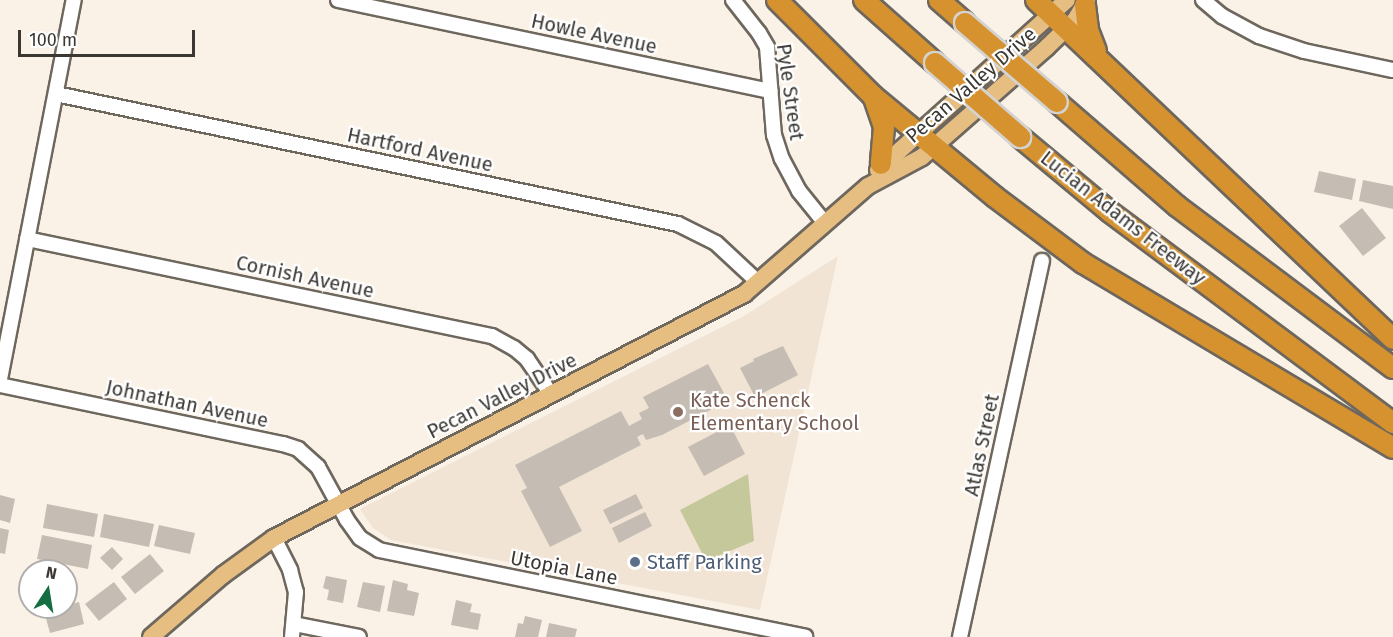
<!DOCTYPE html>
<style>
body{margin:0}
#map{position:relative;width:1393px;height:637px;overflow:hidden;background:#faf2e7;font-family:"Fira Sans",sans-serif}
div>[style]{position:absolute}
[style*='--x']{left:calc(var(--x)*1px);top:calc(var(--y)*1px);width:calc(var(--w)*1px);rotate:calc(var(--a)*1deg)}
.built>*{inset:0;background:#f1e4d4}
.green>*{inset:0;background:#c4c89a}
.building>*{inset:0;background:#c5bdb3}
.roads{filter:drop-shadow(2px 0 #6e675e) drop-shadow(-2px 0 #6e675e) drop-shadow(0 2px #6e675e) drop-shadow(0 -2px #6e675e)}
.minor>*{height:14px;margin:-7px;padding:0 7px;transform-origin:7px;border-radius:7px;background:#fff}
.major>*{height:16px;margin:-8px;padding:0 8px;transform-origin:8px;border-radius:8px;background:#e6be82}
.highway>*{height:20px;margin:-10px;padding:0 10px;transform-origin:10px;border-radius:10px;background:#d5922e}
.bridges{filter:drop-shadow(2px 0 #d4d3d2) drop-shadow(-2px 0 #d4d3d2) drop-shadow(0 2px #d4d3d2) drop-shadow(0 -2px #d4d3d2)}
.highway-bridge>*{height:20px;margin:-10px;padding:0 10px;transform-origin:10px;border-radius:10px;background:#d5922e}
.dots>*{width:16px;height:16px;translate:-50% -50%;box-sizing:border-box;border:3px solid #fff;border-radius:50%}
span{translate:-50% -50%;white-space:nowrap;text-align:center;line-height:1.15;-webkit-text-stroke:4.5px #fff;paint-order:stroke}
.street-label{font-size:20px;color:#3b3834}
.education-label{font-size:20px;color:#785e54}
.left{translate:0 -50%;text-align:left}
.service-label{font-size:20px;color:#4e5e75}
.north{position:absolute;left:18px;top:559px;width:60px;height:60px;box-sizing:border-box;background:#fff;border:2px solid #b1afae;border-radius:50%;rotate:12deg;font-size:16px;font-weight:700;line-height:24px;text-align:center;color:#3b3834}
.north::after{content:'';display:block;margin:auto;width:21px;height:27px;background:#156e41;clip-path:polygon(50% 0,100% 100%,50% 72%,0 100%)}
.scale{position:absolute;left:18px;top:30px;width:177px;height:27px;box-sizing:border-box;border:3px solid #3b3834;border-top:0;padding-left:8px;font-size:18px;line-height:21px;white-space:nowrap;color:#3b3834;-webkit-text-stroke:4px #fff;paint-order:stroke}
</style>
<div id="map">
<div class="built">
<div style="clip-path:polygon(838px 256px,760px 610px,391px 540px,373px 528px,360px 509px,744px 316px)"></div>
</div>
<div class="green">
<div style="clip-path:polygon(748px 474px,754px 541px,706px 561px,680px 510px)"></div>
</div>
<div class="building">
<div style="clip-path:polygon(1319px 171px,1356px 179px,1352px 200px,1314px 192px)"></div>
<div style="clip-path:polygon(1363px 180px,1393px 186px,1393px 209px,1359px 201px)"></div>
<div style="clip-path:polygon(1362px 208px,1386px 238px,1363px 256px,1339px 226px)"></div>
<div style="clip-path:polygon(783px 346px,798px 375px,755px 397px,740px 368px,754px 361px,753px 359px)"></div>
<div style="clip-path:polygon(708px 364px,724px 393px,714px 398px,718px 406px,662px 435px,646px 440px,643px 434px,637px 437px,641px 445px,559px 487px,582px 531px,550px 547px,521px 491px,527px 488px,515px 465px,621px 411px,629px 426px,642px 419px,639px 413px,649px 408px,643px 397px)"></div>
<div style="clip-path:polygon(730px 425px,745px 454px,704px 476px,688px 447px)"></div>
<div style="clip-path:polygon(636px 494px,643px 508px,610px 524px,603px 510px)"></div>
<div style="clip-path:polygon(0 495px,15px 499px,10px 523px,0 520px)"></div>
<div style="clip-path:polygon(47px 504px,98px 514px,94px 537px,43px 528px)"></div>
<div style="clip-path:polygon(645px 512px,652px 526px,619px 543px,612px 528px)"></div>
<div style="clip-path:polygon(104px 514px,154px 524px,149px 547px,100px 537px)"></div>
<div style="clip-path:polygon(159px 525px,195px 533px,190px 554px,154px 546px)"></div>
<div style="clip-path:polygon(0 528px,9px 530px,5px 554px,0 553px)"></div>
<div style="clip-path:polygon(42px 535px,92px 545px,88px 569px,37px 559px)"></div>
<div style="clip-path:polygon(112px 547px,123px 559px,112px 570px,100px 558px)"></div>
<div style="clip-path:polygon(150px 554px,164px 571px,135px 594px,121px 577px)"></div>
<div style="clip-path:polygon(73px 573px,77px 595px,66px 597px,66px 575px)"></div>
<div style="clip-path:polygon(326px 576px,347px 580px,343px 603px,327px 600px,329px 590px,323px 588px)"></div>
<div style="clip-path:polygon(393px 580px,408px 584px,407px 590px,419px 593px,414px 616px,387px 611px)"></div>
<div style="clip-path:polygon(114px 582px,127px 599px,99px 621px,85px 604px)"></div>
<div style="clip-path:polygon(363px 582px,385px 586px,380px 612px,357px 607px)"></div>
<div style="clip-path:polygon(456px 600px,472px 604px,470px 612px,481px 614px,478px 630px,451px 625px)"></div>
<div style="clip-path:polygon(79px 602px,84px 624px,50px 633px,44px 611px)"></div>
<div style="clip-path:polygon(525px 616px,542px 620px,538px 637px,515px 637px,518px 623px,523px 624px)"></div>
<div style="clip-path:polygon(549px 623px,577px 629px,575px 637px,546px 637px)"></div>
</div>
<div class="roads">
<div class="minor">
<div style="--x:338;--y:0;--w:442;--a:11.9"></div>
<div style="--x:733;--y:0;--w:42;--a:51.8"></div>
<div style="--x:759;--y:33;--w:16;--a:60"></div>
<div style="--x:767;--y:47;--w:88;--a:85.5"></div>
<div style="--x:774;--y:135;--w:25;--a:72"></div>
<div style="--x:782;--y:159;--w:36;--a:62"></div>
<div style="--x:799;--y:191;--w:40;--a:51"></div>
<div style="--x:1203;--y:0;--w:25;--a:40"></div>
<div style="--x:1222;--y:16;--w:42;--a:28.4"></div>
<div style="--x:1259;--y:36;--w:47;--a:18.4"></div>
<div style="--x:1304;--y:51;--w:91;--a:12.1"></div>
<div style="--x:56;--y:94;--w:635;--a:11.81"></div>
<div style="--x:678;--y:224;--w:42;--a:26.6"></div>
<div style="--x:716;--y:243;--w:57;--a:42.9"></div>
<div style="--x:27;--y:239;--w:475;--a:11.8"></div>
<div style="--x:492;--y:336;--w:25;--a:29"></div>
<div style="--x:514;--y:348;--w:17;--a:40"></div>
<div style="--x:527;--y:359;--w:42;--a:55.6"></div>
<div style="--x:0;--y:379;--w:386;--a:-79"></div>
<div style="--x:0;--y:385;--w:289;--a:11.8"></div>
<div style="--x:283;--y:444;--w:16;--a:18"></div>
<div style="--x:298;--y:449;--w:27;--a:42"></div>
<div style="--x:318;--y:467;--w:60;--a:61.3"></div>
<div style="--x:347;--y:520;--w:22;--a:54"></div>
<div style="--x:360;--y:538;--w:22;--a:32"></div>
<div style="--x:379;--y:550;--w:435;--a:11.5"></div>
<div style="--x:274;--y:538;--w:36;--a:63"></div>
<div style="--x:290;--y:570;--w:23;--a:75"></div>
<div style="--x:296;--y:592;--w:45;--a:95.1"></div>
<div style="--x:294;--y:624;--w:66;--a:11.3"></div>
<div style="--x:960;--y:637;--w:385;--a:-77.7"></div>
</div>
<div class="major">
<div style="--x:878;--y:170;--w:254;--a:-42"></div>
<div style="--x:151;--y:637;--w:95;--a:-40.7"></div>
<div style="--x:223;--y:575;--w:63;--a:-36"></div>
<div style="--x:274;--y:538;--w:530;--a:-27.44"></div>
<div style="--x:744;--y:294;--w:164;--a:-41.1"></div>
<div style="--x:868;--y:186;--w:61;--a:-28.2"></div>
<div style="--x:922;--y:157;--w:167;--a:-41.3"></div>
<div style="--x:1047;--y:47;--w:39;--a:-44"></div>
<div style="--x:1075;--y:20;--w:23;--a:-59"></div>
</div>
<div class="highway">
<div style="--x:777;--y:0;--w:136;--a:45"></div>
<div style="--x:873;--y:96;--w:158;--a:39.6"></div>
<div style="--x:995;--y:197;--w:110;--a:36.9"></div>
<div style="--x:1083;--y:263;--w:361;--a:30.8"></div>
<div style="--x:864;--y:0;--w:95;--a:41.6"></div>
<div style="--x:939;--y:0;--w:35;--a:41"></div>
<div style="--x:1036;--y:0;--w:492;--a:43.5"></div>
<div style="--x:1085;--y:5;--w:25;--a:83"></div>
<div style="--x:1088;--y:30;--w:22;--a:69"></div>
<div style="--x:874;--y:98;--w:31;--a:71"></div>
<div style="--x:884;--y:127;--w:37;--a:95"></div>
<div style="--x:1057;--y:102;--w:159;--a:40.9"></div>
<div style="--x:1177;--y:206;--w:270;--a:36.9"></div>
<div style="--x:1020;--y:137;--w:117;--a:39.8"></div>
<div style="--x:1110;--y:212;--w:353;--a:36.7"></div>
</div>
</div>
<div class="bridges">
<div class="highway-bridge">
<div style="--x:965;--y:23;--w:121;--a:40.7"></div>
<div style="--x:935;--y:63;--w:113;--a:41"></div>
</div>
</div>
<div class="dots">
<div style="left:678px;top:412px;background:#8d6e63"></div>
<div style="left:635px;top:562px;background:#5c6f8a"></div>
</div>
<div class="street-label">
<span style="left:594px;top:34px;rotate:12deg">Howle Avenue</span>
<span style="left:971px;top:85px;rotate:-41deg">Pecan Valley Drive</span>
<span style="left:790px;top:92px;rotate:82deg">Pyle Street</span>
<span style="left:420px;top:150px;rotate:12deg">Hartford Avenue</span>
<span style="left:1123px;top:218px;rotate:38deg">Lucian Adams Freeway</span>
<span style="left:305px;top:277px;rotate:12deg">Cornish Avenue</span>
<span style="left:502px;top:396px;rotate:-27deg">Pecan Valley Drive</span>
<span style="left:187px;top:404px;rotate:12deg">Johnathan Avenue</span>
<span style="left:982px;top:445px;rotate:-78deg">Atlas Street</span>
<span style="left:564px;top:568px;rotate:11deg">Utopia Lane</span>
</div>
<div class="education-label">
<span class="left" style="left:690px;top:412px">Kate Schenck<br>Elementary School</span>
</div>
<div class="service-label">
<span class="left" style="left:647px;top:562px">Staff Parking</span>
</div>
<div class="north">N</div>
<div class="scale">100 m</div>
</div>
